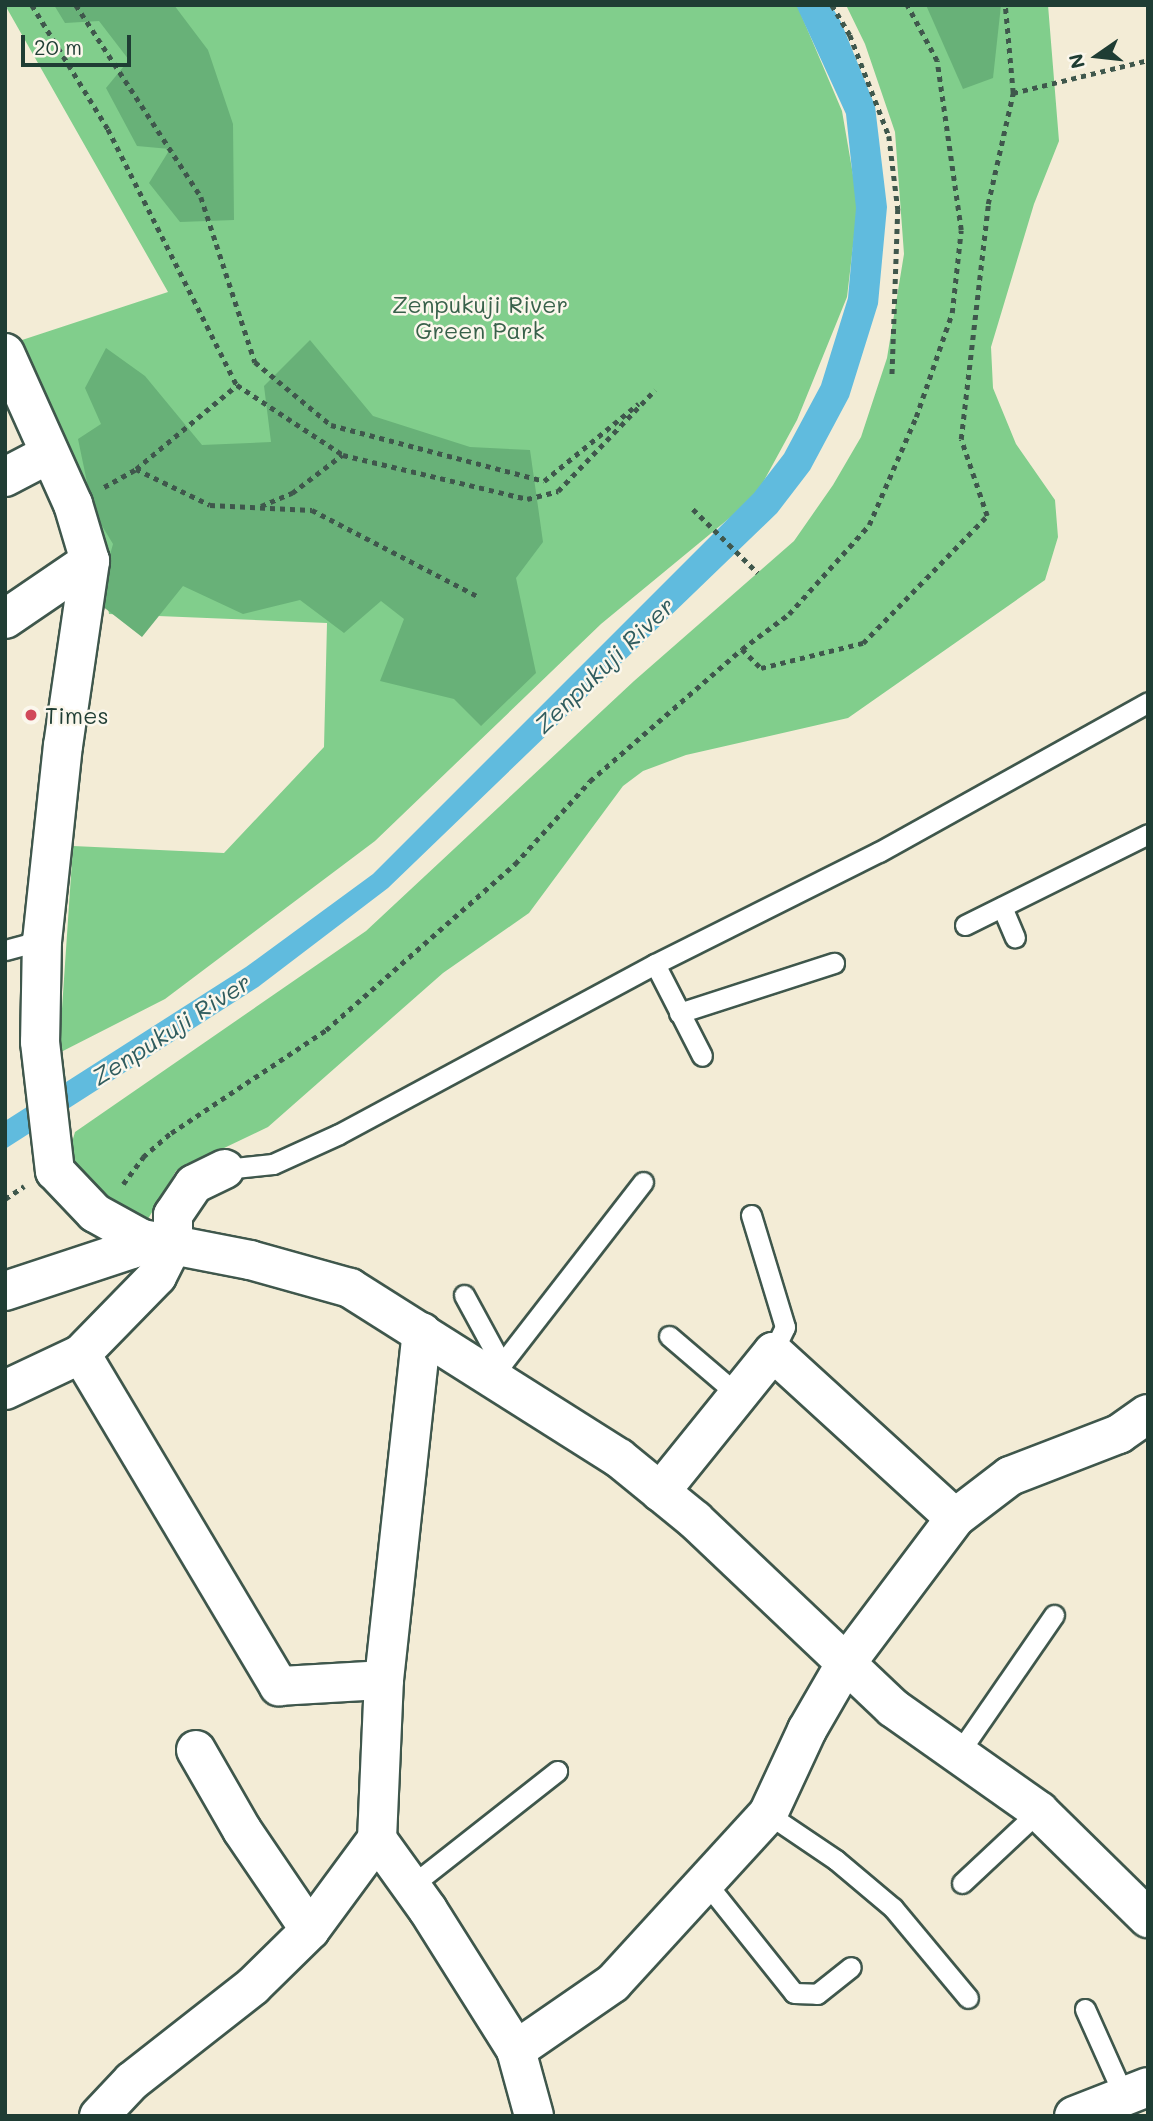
<!DOCTYPE html>
<style>
body{margin:0}
#map{position:relative;width:1153px;height:2121px;overflow:hidden;background:#f3ecd6;font-family:Mali,sans-serif}
div>[style]{position:absolute}
[style*='--x']{left:calc(var(--x)*1px);top:calc(var(--y)*1px);width:calc(var(--w)*1px);rotate:calc(var(--a)*1deg)}
.green>*{inset:0;background:#81ce8c}
.forest>*{inset:0;background:#68b178}
.water>*{inset:0;background:#60bbde}
.path>*{height:4.5px;margin-top:-2.25px;transform-origin:0;background:repeating-linear-gradient(90deg,#3f574c 0 5px,transparent 0 10px)}
.roads{filter:drop-shadow(2px 0 #3f574c) drop-shadow(-2px 0 #3f574c) drop-shadow(0 2px #3f574c) drop-shadow(0 -2px #3f574c)}
.service>*{height:19px;margin:-9.5px;padding:0 9.5px;transform-origin:9.5px;border-radius:9.5px;background:#fff}
.minor>*{height:38px;margin:-19px;padding:0 19px;transform-origin:19px;border-radius:19px;background:#fff}
.dots>*{width:19px;height:19px;translate:-50% -50%;box-sizing:border-box;border:4px solid #fbf7ec;border-radius:50%}
span{translate:-50% -50%;white-space:nowrap;text-align:center;line-height:1.15;-webkit-text-stroke:5px #fbf7ec;paint-order:stroke}
.park-label{font-size:23px;color:#38614a}
.poi-label{font-size:23px;color:#1f3d34}
.left{translate:0 -50%;text-align:left}
.water-label{font-size:24px;color:#2f5c5e;font-style:italic}
.frame{position:absolute;inset:0;border:7px solid #1f3d34;pointer-events:none}
.north{position:absolute;left:1062px;top:21px;width:70px;height:70px;-webkit-text-stroke:5px #fbf7ec;paint-order:stroke;rotate:256deg;font-size:19px;font-weight:700;line-height:28px;text-align:center;color:#1f3d34}
.north::after{content:'';display:block;margin:auto;width:24px;height:32px;background:#1f3d34;clip-path:polygon(50% 0,100% 100%,50% 72%,0 100%)}
.scale{position:absolute;left:21px;top:35px;width:110px;height:32px;box-sizing:border-box;border:4px solid #1f3d34;border-top:0;padding-left:9px;font-size:21px;line-height:24px;white-space:nowrap;color:#1f3d34;-webkit-text-stroke:5px #fbf7ec;paint-order:stroke}
</style>
<div id="map">
<div class="green">
<div style="clip-path:polygon(5px 5px,797px 5px,842px 111px,858px 204px,847px 297px,797px 420px,755px 497px,601px 624px,375px 841px,165px 999px,59px 1053px,73px 846px,224px 853px,324px 747px,327px 623px,109px 614px,102px 567px,43px 389px,19px 341px,168px 292px)"></div>
<div style="clip-path:polygon(846px 5px,1048px 5px,1059px 141px,1034px 204px,991px 347px,993px 388px,1016px 444px,1055px 500px,1058px 537px,1045px 580px,848px 718px,686px 755px,643px 771px,623px 786px,529px 913px,443px 973px,268px 1127px,176px 1171px,148px 1219px,96px 1194px,68px 1156px,75px 1132px,366px 931px,634px 681px,794px 541px,833px 485px,861px 437px,887px 358px,904px 254px,895px 132px,865px 44px)"></div>
</div>
<div class="forest">
<div style="clip-path:polygon(54px 5px,174px 5px,208px 50px,233px 124px,234px 220px,180px 222px,149px 183px,170px 149px,137px 146px,106px 88px,129px 60px,99px 21px,65px 23px)"></div>
<div style="clip-path:polygon(926px 5px,1001px 5px,993px 78px,963px 89px)"></div>
<div style="clip-path:polygon(310px 340px,373px 416px,470px 447px,530px 450px,543px 542px,516px 578px,536px 673px,481px 726px,454px 699px,380px 681px,404px 619px,381px 601px,344px 633px,300px 600px,243px 614px,183px 586px,142px 637px,97px 602px,113px 544px,93px 511px,78px 439px,101px 424px,85px 388px,106px 348px,145px 376px,202px 445px,271px 442px,264px 386px)"></div>
</div>
<div class="water">
<div style="clip-path:polygon(796px 5px,831px 5px,841px 22px,875px 106px,887px 207px,878px 304px,849px 397px,810px 470px,777px 513px,388px 888px,258px 987px,5px 1149px,5px 1121px,246px 967px,373px 874px,754px 493px,784px 454px,821px 385px,848px 298px,856px 208px,846px 114px)"></div>
</div>
<div class="path">
<div style="--x:32;--y:5;--w:145;--a:58.5"></div>
<div style="--x:108;--y:129;--w:287;--a:63.3"></div>
<div style="--x:237;--y:385;--w:127;--a:33.4"></div>
<div style="--x:343;--y:455;--w:189;--a:13.4"></div>
<div style="--x:527;--y:499;--w:32;--a:-14"></div>
<div style="--x:558;--y:491;--w:140;--a:-46.2"></div>
<div style="--x:76;--y:5;--w:229;--a:56.9"></div>
<div style="--x:201;--y:197;--w:174;--a:71.9"></div>
<div style="--x:255;--y:362;--w:99;--a:39.7"></div>
<div style="--x:331;--y:425;--w:220;--a:14.7"></div>
<div style="--x:544;--y:481;--w:122;--a:-39.3"></div>
<div style="--x:832;--y:5;--w:35;--a:59"></div>
<div style="--x:850;--y:35;--w:108;--a:68.9"></div>
<div style="--x:889;--y:136;--w:74;--a:83"></div>
<div style="--x:898;--y:209;--w:169;--a:92"></div>
<div style="--x:1013;--y:93;--w:139;--a:-13.7"></div>
<div style="--x:136;--y:469;--w:82;--a:25.9"></div>
<div style="--x:210;--y:505;--w:102;--a:2.8"></div>
<div style="--x:312;--y:510;--w:186;--a:27.5"></div>
<div style="--x:104;--y:487;--w:37;--a:-29"></div>
<div style="--x:136;--y:469;--w:131;--a:-39.7"></div>
<div style="--x:261;--y:506;--w:34;--a:-23"></div>
<div style="--x:292;--y:493;--w:63;--a:-37.2"></div>
<div style="--x:693;--y:509;--w:91;--a:44.6"></div>
<div style="--x:742;--y:649;--w:27;--a:45"></div>
<div style="--x:761;--y:668;--w:105;--a:-13.8"></div>
<div style="--x:863;--y:643;--w:177;--a:-45.7"></div>
<div style="--x:987;--y:516;--w:81;--a:-108.7"></div>
<div style="--x:961;--y:439;--w:237;--a:-83.4"></div>
<div style="--x:988;--y:204;--w:114;--a:-77.3"></div>
<div style="--x:1013;--y:93;--w:88;--a:-95.2"></div>
<div style="--x:123;--y:1184;--w:34;--a:-53"></div>
<div style="--x:143;--y:1157;--w:37;--a:-41"></div>
<div style="--x:171;--y:1133;--w:186;--a:-33.6"></div>
<div style="--x:326;--y:1030;--w:252;--a:-41.3"></div>
<div style="--x:515;--y:864;--w:112;--a:-47.9"></div>
<div style="--x:590;--y:781;--w:201;--a:-41"></div>
<div style="--x:742;--y:649;--w:59;--a:-36.7"></div>
<div style="--x:789;--y:614;--w:120;--a:-48"></div>
<div style="--x:869;--y:525;--w:118;--a:-66.5"></div>
<div style="--x:916;--y:417;--w:110;--a:-70.9"></div>
<div style="--x:952;--y:313;--w:83;--a:-83.8"></div>
<div style="--x:961;--y:230;--w:171;--a:-98.1"></div>
<div style="--x:937;--y:61;--w:64;--a:-118.2"></div>
<div style="--x:5;--y:1199;--w:23;--a:-34"></div>
</div>
<div class="roads">
<div class="service">
<div style="--x:1002;--y:907;--w:33;--a:67"></div>
<div style="--x:965;--y:925;--w:204;--a:-26.4"></div>
<div style="--x:5;--y:950;--w:38;--a:-15"></div>
<div style="--x:655;--y:964;--w:103;--a:62.9"></div>
<div style="--x:679;--y:1013;--w:163;--a:-17.9"></div>
<div style="--x:225;--y:1169;--w:48;--a:-5.9"></div>
<div style="--x:273;--y:1164;--w:72;--a:-24.4"></div>
<div style="--x:339;--y:1134;--w:359;--a:-28.3"></div>
<div style="--x:655;--y:964;--w:250;--a:-26.6"></div>
<div style="--x:879;--y:852;--w:308;--a:-29.1"></div>
<div style="--x:751;--y:1215;--w:117;--a:73.1"></div>
<div style="--x:785;--y:1327;--w:28;--a:116"></div>
<div style="--x:464;--y:1295;--w:80;--a:61.5"></div>
<div style="--x:669;--y:1336;--w:91;--a:40.5"></div>
<div style="--x:491;--y:1378;--w:248;--a:-52.2"></div>
<div style="--x:958;--y:1754;--w:169;--a:-55.4"></div>
<div style="--x:768;--y:1814;--w:82;--a:34.1"></div>
<div style="--x:836;--y:1860;--w:75;--a:40.1"></div>
<div style="--x:893;--y:1908;--w:117;--a:50.2"></div>
<div style="--x:962;--y:1883;--w:105;--a:-43.1"></div>
<div style="--x:707;--y:1884;--w:139;--a:51.4"></div>
<div style="--x:794;--y:1993;--w:23;--a:2"></div>
<div style="--x:817;--y:1994;--w:43;--a:-38.5"></div>
<div style="--x:411;--y:1886;--w:186;--a:-38.2"></div>
<div style="--x:1085;--y:2009;--w:95;--a:65.9"></div>
</div>
<div class="minor">
<div style="--x:5;--y:353;--w:166;--a:65.8"></div>
<div style="--x:73;--y:504;--w:59;--a:73.4"></div>
<div style="--x:90;--y:561;--w:186;--a:98.3"></div>
<div style="--x:63;--y:745;--w:196;--a:96.1"></div>
<div style="--x:42;--y:940;--w:102;--a:91.1"></div>
<div style="--x:40;--y:1042;--w:130;--a:83.4"></div>
<div style="--x:55;--y:1171;--w:58;--a:46.4"></div>
<div style="--x:95;--y:1213;--w:54;--a:29"></div>
<div style="--x:142;--y:1239;--w:110;--a:11"></div>
<div style="--x:250;--y:1260;--w:104;--a:15.6"></div>
<div style="--x:350;--y:1288;--w:318;--a:32.3"></div>
<div style="--x:619;--y:1458;--w:98;--a:39.2"></div>
<div style="--x:695;--y:1520;--w:273;--a:43.5"></div>
<div style="--x:893;--y:1708;--w:179;--a:35.2"></div>
<div style="--x:1039;--y:1811;--w:153;--a:44.5"></div>
<div style="--x:5;--y:477;--w:47;--a:-27.6"></div>
<div style="--x:5;--y:619;--w:103;--a:-34.3"></div>
<div style="--x:5;--y:1291;--w:134;--a:-18.3"></div>
<div style="--x:132;--y:1249;--w:14;--a:-45"></div>
<div style="--x:81;--y:1354;--w:387;--a:59.2"></div>
<div style="--x:279;--y:1686;--w:105;--a:-3.3"></div>
<div style="--x:5;--y:1390;--w:84;--a:-25.3"></div>
<div style="--x:81;--y:1354;--w:109;--a:-45.7"></div>
<div style="--x:157;--y:1276;--w:36;--a:-63"></div>
<div style="--x:173;--y:1244;--w:29;--a:-90"></div>
<div style="--x:173;--y:1215;--w:37;--a:-56"></div>
<div style="--x:194;--y:1184;--w:34;--a:-26"></div>
<div style="--x:660;--y:1492;--w:180;--a:-51.1"></div>
<div style="--x:773;--y:1352;--w:246;--a:42.4"></div>
<div style="--x:196;--y:1750;--w:92;--a:60.1"></div>
<div style="--x:242;--y:1830;--w:121;--a:55.8"></div>
<div style="--x:377;--y:1839;--w:87;--a:54.3"></div>
<div style="--x:428;--y:1910;--w:165;--a:57.8"></div>
<div style="--x:516;--y:2050;--w:68;--a:74.7"></div>
<div style="--x:516;--y:2050;--w:118;--a:-34.6"></div>
<div style="--x:613;--y:1983;--w:229;--a:-47.5"></div>
<div style="--x:768;--y:1814;--w:93;--a:-65.1"></div>
<div style="--x:807;--y:1730;--w:74;--a:-60"></div>
<div style="--x:844;--y:1666;--w:185;--a:-53.1"></div>
<div style="--x:955;--y:1518;--w:69;--a:-37.4"></div>
<div style="--x:1010;--y:1476;--w:117;--a:-21.1"></div>
<div style="--x:1119;--y:1434;--w:35;--a:-35"></div>
<div style="--x:99;--y:2116;--w:48;--a:-46.7"></div>
<div style="--x:132;--y:2081;--w:154;--a:-38.1"></div>
<div style="--x:253;--y:1986;--w:80;--a:-44.5"></div>
<div style="--x:310;--y:1930;--w:113;--a:-53.6"></div>
<div style="--x:377;--y:1839;--w:159;--a:-87.5"></div>
<div style="--x:384;--y:1680;--w:350;--a:-83.8"></div>
<div style="--x:1074;--y:2116;--w:79;--a:-21.4"></div>
</div>
</div>
<div class="dots">
<div style="left:31px;top:715px;background:#d1495b"></div>
</div>
<div class="park-label">
<span style="left:480px;top:317px">Zenpukuji River<br>Green Park</span>
</div>
<div class="poi-label">
<span class="left" style="left:45px;top:715px">Times</span>
</div>
<div class="water-label">
<span style="left:604px;top:665px;rotate:-44deg">Zenpukuji River</span>
<span style="left:171px;top:1029px;rotate:-33deg">Zenpukuji River</span>
</div>
<div class="frame"></div>
<div class="north">N</div>
<div class="scale">20 m</div>
</div>
